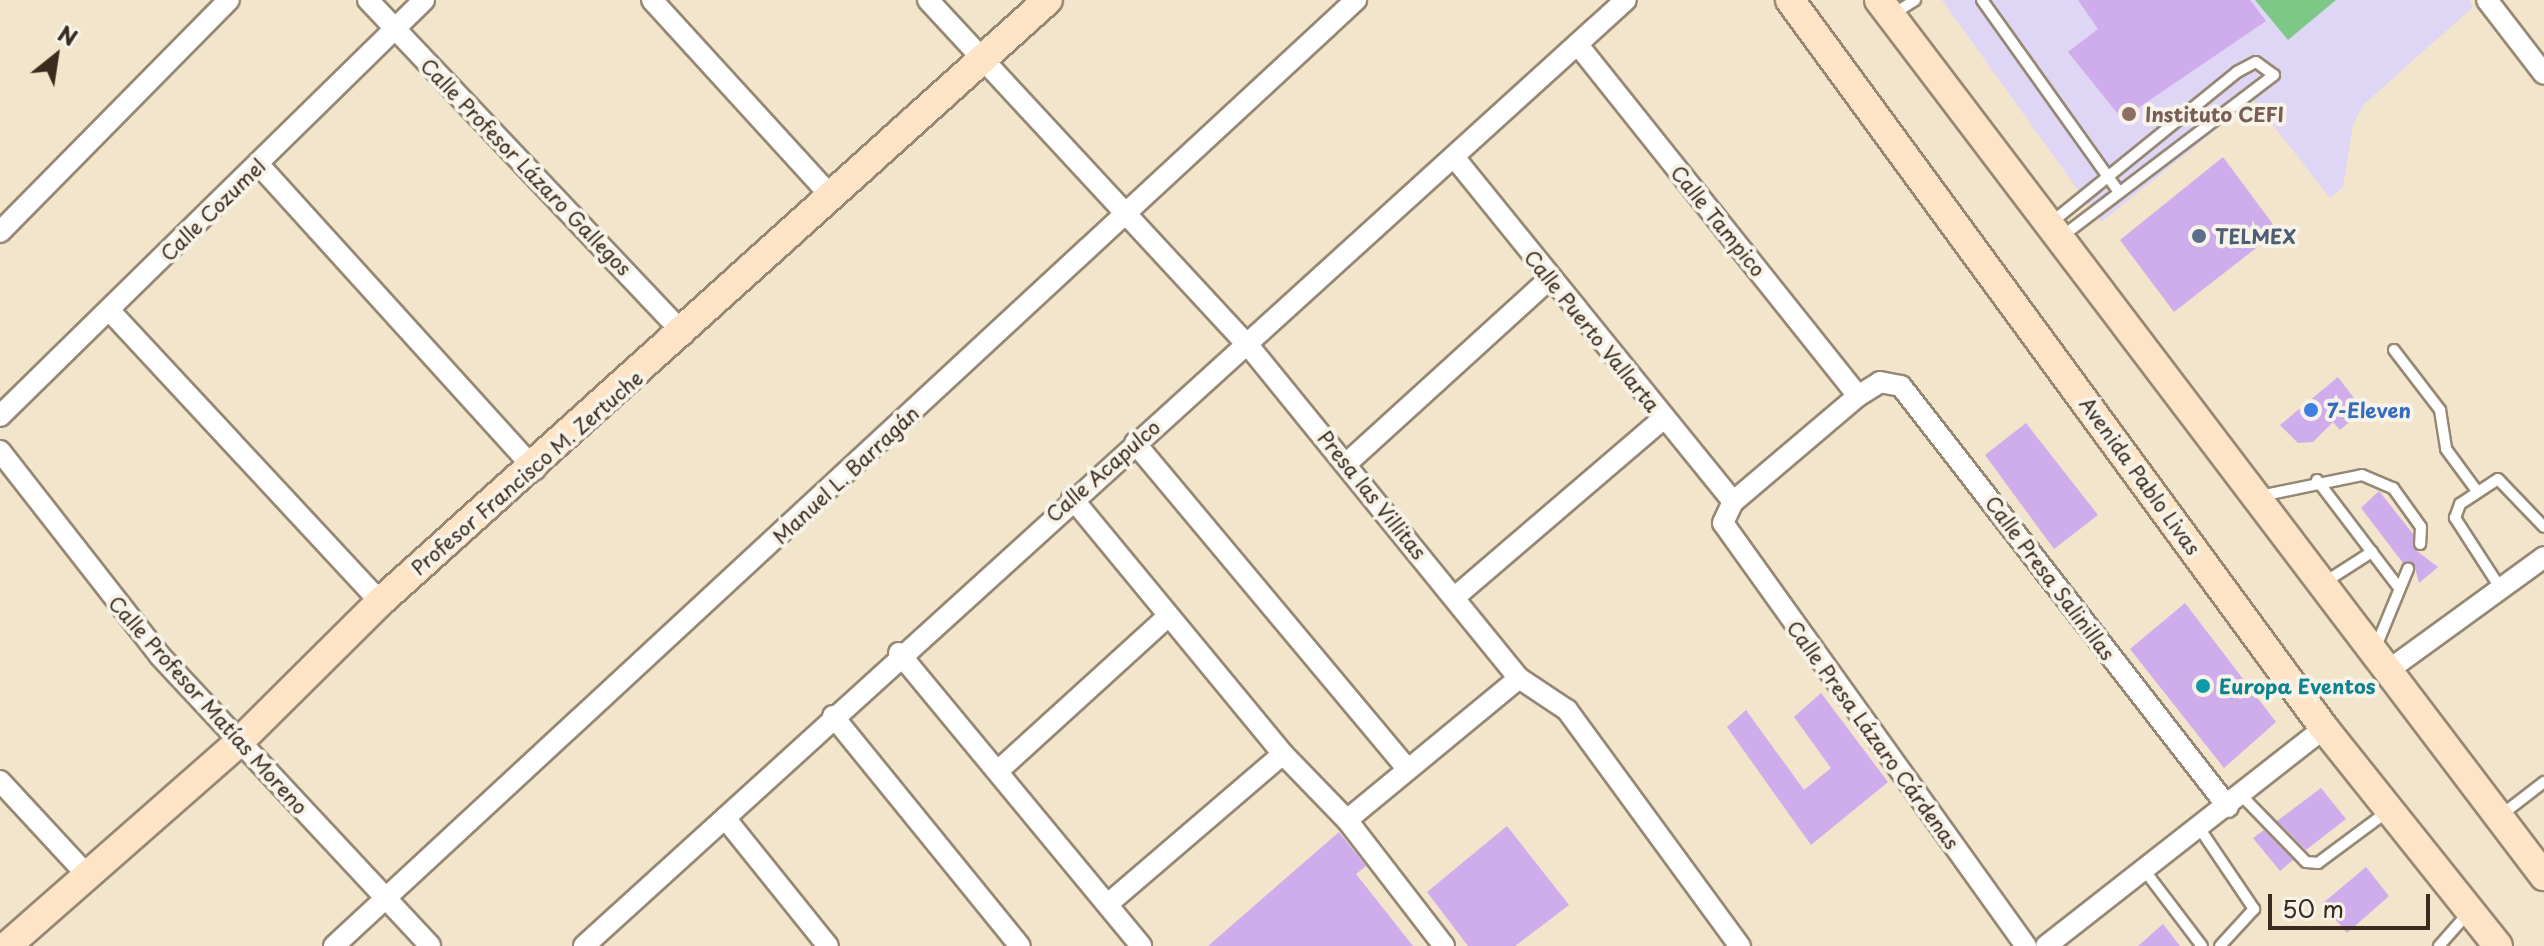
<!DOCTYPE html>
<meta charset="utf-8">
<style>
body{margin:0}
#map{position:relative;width:2544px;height:946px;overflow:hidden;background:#f2e5cc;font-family:"Playpen Sans",sans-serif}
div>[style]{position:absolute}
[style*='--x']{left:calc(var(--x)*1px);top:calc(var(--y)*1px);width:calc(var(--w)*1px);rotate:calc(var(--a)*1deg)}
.built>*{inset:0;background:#dfd5f5}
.green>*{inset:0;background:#7dc886}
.building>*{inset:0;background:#cfaceb}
.roads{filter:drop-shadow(2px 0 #968875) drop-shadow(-2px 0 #968875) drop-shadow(0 2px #968875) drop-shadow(0 -2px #968875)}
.lane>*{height:10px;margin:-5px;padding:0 5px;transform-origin:5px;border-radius:5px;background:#fff}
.street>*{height:20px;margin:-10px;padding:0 10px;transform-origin:10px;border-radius:10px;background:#fff}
.secondary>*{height:28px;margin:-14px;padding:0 14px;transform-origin:14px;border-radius:14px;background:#fee4c6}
.dots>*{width:22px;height:22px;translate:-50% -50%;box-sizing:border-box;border:4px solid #f7f3e8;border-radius:50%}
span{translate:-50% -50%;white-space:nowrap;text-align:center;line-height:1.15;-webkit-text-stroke:8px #f7f3e8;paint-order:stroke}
.education-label{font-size:20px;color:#785e54;font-weight:700}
.left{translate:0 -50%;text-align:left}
.street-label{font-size:20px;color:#3b2a1e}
.service-label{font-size:20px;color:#4e5e75;font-weight:700}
.shop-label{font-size:20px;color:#366cbe;font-weight:700}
.culture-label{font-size:20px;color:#0d838f;font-weight:700}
.north{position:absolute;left:16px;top:16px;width:80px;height:80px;-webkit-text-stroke:6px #f7f3e8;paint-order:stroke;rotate:30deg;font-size:22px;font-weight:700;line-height:32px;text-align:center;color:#3b2a1e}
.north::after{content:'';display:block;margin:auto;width:28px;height:36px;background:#3b2a1e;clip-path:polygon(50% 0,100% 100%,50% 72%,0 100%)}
.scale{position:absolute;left:2268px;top:894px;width:162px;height:36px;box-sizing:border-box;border:4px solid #3b2a1e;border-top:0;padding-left:10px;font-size:24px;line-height:28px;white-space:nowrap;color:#3b2a1e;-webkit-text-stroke:6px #f7f3e8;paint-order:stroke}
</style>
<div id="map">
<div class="built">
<div style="clip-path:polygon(1942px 0,2469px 0,2473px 7px,2364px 104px,2353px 124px,2343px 187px,2330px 198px,2253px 100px,2101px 222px)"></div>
</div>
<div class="green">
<div style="clip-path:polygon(2255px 0,2336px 0,2288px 40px)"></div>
</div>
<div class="building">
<div style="clip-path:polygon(2078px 0,2250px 0,2266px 21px,2122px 119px,2068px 52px,2098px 29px)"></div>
<div style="clip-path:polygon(2223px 157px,2278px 231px,2174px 312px,2120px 240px)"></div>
<div style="clip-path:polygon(2338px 377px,2363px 410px,2340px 430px,2333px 422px,2313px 442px,2298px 443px,2280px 425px)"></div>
<div style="clip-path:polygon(2026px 423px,2098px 515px,2054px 549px,1985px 455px)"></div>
<div style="clip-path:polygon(2379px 491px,2413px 534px,2413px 548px,2438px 567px,2419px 583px,2414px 564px,2403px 563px,2361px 508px)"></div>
<div style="clip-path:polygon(2185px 603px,2276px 722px,2224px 768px,2130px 649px)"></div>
<div style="clip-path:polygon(1821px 693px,1888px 782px,1811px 845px,1727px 727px,1746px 710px,1804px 790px,1831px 768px,1794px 717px)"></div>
<div style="clip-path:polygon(2321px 788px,2346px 819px,2306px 850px,2277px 821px)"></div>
<div style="clip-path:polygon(1507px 826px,1569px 905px,1515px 946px,1468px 946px,1427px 892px)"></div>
<div style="clip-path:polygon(2264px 830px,2293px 860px,2280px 871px,2253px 838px)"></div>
<div style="clip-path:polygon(1339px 832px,1366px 866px,1356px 874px,1413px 946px,1208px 946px)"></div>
<div style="clip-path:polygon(2366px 867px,2389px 896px,2347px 933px,2322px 904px)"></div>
<div style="clip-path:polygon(2163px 924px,2180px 946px,2138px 946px)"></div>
</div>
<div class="roads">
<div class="lane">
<div style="--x:1982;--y:0;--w:234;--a:54.5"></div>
<div style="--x:1893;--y:14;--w:26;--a:-32"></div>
<div style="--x:2052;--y:222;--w:238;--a:-39"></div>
<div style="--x:2237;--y:72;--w:21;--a:-28"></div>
<div style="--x:2256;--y:62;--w:22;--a:36"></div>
<div style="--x:2274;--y:75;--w:265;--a:142.7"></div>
<div style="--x:2394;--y:350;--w:76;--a:52.5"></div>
<div style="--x:2440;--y:410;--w:39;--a:81"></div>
<div style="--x:2446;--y:449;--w:52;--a:53.6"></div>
<div style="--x:2317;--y:480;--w:136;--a:52.8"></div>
<div style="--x:2260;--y:496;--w:104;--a:-11.6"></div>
<div style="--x:2362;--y:475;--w:34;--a:23"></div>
<div style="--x:2393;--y:488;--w:48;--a:54.3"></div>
<div style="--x:2421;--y:527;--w:17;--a:93"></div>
<div style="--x:2325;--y:582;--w:56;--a:-32.6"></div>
<div style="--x:2501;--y:589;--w:85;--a:-122.9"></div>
<div style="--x:2455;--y:518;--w:15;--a:-70"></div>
<div style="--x:2460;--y:504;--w:45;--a:-33.3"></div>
<div style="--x:2498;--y:479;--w:66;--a:46.2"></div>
<div style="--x:2375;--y:649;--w:87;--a:-67.6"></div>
<div style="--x:2242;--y:796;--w:92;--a:45.9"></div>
<div style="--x:2306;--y:862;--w:12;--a:5"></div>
<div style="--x:2318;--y:863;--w:87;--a:-36.6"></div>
<div style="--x:2500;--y:816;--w:56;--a:-37.7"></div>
<div style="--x:2200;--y:829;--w:97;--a:56"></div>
<div style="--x:2254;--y:909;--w:50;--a:132.6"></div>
<div style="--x:2145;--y:871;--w:94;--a:52.8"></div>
<div style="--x:2439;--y:946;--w:45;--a:-48.6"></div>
</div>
<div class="street">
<div style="--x:368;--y:0;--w:460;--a:46.6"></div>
<div style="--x:652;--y:0;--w:264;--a:47.6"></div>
<div style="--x:928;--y:0;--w:471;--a:47.2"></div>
<div style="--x:1248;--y:345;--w:429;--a:50.9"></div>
<div style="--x:1519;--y:678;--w:58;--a:33.7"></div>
<div style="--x:1567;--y:710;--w:293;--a:53.8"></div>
<div style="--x:2487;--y:0;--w:93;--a:52.4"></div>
<div style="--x:1578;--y:45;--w:449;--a:51.4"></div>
<div style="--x:1454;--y:157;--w:444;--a:51"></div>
<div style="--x:259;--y:165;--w:411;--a:47.8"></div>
<div style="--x:0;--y:232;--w:326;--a:-45.4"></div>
<div style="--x:110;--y:311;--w:397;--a:47.1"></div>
<div style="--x:0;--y:416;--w:594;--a:-44.45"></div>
<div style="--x:1135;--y:443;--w:425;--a:50.1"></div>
<div style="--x:0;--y:451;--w:260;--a:52"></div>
<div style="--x:160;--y:656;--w:396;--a:47"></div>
<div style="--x:1346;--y:464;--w:273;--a:-42.3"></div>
<div style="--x:1072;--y:498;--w:332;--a:50.5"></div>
<div style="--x:1283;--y:754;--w:92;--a:45.9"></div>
<div style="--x:1347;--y:820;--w:159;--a:52.4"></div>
<div style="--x:1455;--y:597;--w:275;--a:-40.6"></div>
<div style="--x:899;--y:653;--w:380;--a:50.4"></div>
<div style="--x:2386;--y:672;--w:195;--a:-36"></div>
<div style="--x:833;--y:716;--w:296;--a:50.9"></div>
<div style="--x:998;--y:771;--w:229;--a:-42.3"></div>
<div style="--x:0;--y:781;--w:127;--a:47.2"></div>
<div style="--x:725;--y:818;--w:164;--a:51.2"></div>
<div style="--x:1347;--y:820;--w:223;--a:-39.5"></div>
<div style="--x:1109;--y:903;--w:229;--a:-40.6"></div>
<div style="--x:334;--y:946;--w:1393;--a:-42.79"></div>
<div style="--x:584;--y:946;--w:1407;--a:-42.24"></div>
<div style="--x:2026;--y:946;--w:520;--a:-125.61"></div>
<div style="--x:1723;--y:523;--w:23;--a:-65"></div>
<div style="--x:1733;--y:502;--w:164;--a:-40.3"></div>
<div style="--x:1858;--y:396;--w:26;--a:-32"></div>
<div style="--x:1880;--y:382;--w:21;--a:11"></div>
<div style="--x:1901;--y:386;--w:533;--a:52.16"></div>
<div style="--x:2046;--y:946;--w:353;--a:-38.1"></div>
</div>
<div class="secondary">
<div style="--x:1790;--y:0;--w:903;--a:53.74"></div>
<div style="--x:2324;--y:728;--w:279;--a:51.4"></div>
<div style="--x:1879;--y:0;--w:1100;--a:52.8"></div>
<div style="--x:7;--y:946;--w:308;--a:-41.3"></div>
<div style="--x:238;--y:743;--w:200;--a:-44.8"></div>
<div style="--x:380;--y:602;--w:899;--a:-42.03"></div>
</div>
</div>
<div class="dots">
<div style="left:2129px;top:114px;background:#8d6e63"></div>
<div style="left:2199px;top:236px;background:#5c6f8a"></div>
<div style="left:2311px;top:410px;background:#3f7fe0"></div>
<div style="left:2203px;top:686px;background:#0f9aa8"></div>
</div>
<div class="education-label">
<span class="left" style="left:2145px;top:114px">Instituto CEFI</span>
</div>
<div class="street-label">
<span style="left:526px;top:167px;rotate:46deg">Calle Profesor Lázaro Gallegos</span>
<span style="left:213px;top:210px;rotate:-44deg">Calle Cozumel</span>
<span style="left:1718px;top:221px;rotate:51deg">Calle Tampico</span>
<span style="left:1592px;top:331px;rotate:51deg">Calle Puerto Vallarta</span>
<span style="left:1103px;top:471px;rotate:-41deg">Calle Acapulco</span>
<span style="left:527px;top:473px;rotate:-41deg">Profesor Francisco M. Zertuche</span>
<span style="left:846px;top:475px;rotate:-43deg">Manuel L. Barragán</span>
<span style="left:2140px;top:476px;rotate:54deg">Avenida Pablo Livas</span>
<span style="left:1372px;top:495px;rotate:51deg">Presa las Villitas</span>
<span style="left:2050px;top:578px;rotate:53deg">Calle Presa Salinillas</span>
<span style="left:208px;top:705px;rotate:48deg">Calle Profesor Matías Moreno</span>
<span style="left:1873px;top:735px;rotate:54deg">Calle Presa Lázaro Cárdenas</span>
</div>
<div class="service-label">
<span class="left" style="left:2215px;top:236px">TELMEX</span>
</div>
<div class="shop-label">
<span class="left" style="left:2327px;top:410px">7-Eleven</span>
</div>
<div class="culture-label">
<span class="left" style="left:2219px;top:686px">Europa Eventos</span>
</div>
<div class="north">N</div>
<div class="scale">50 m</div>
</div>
